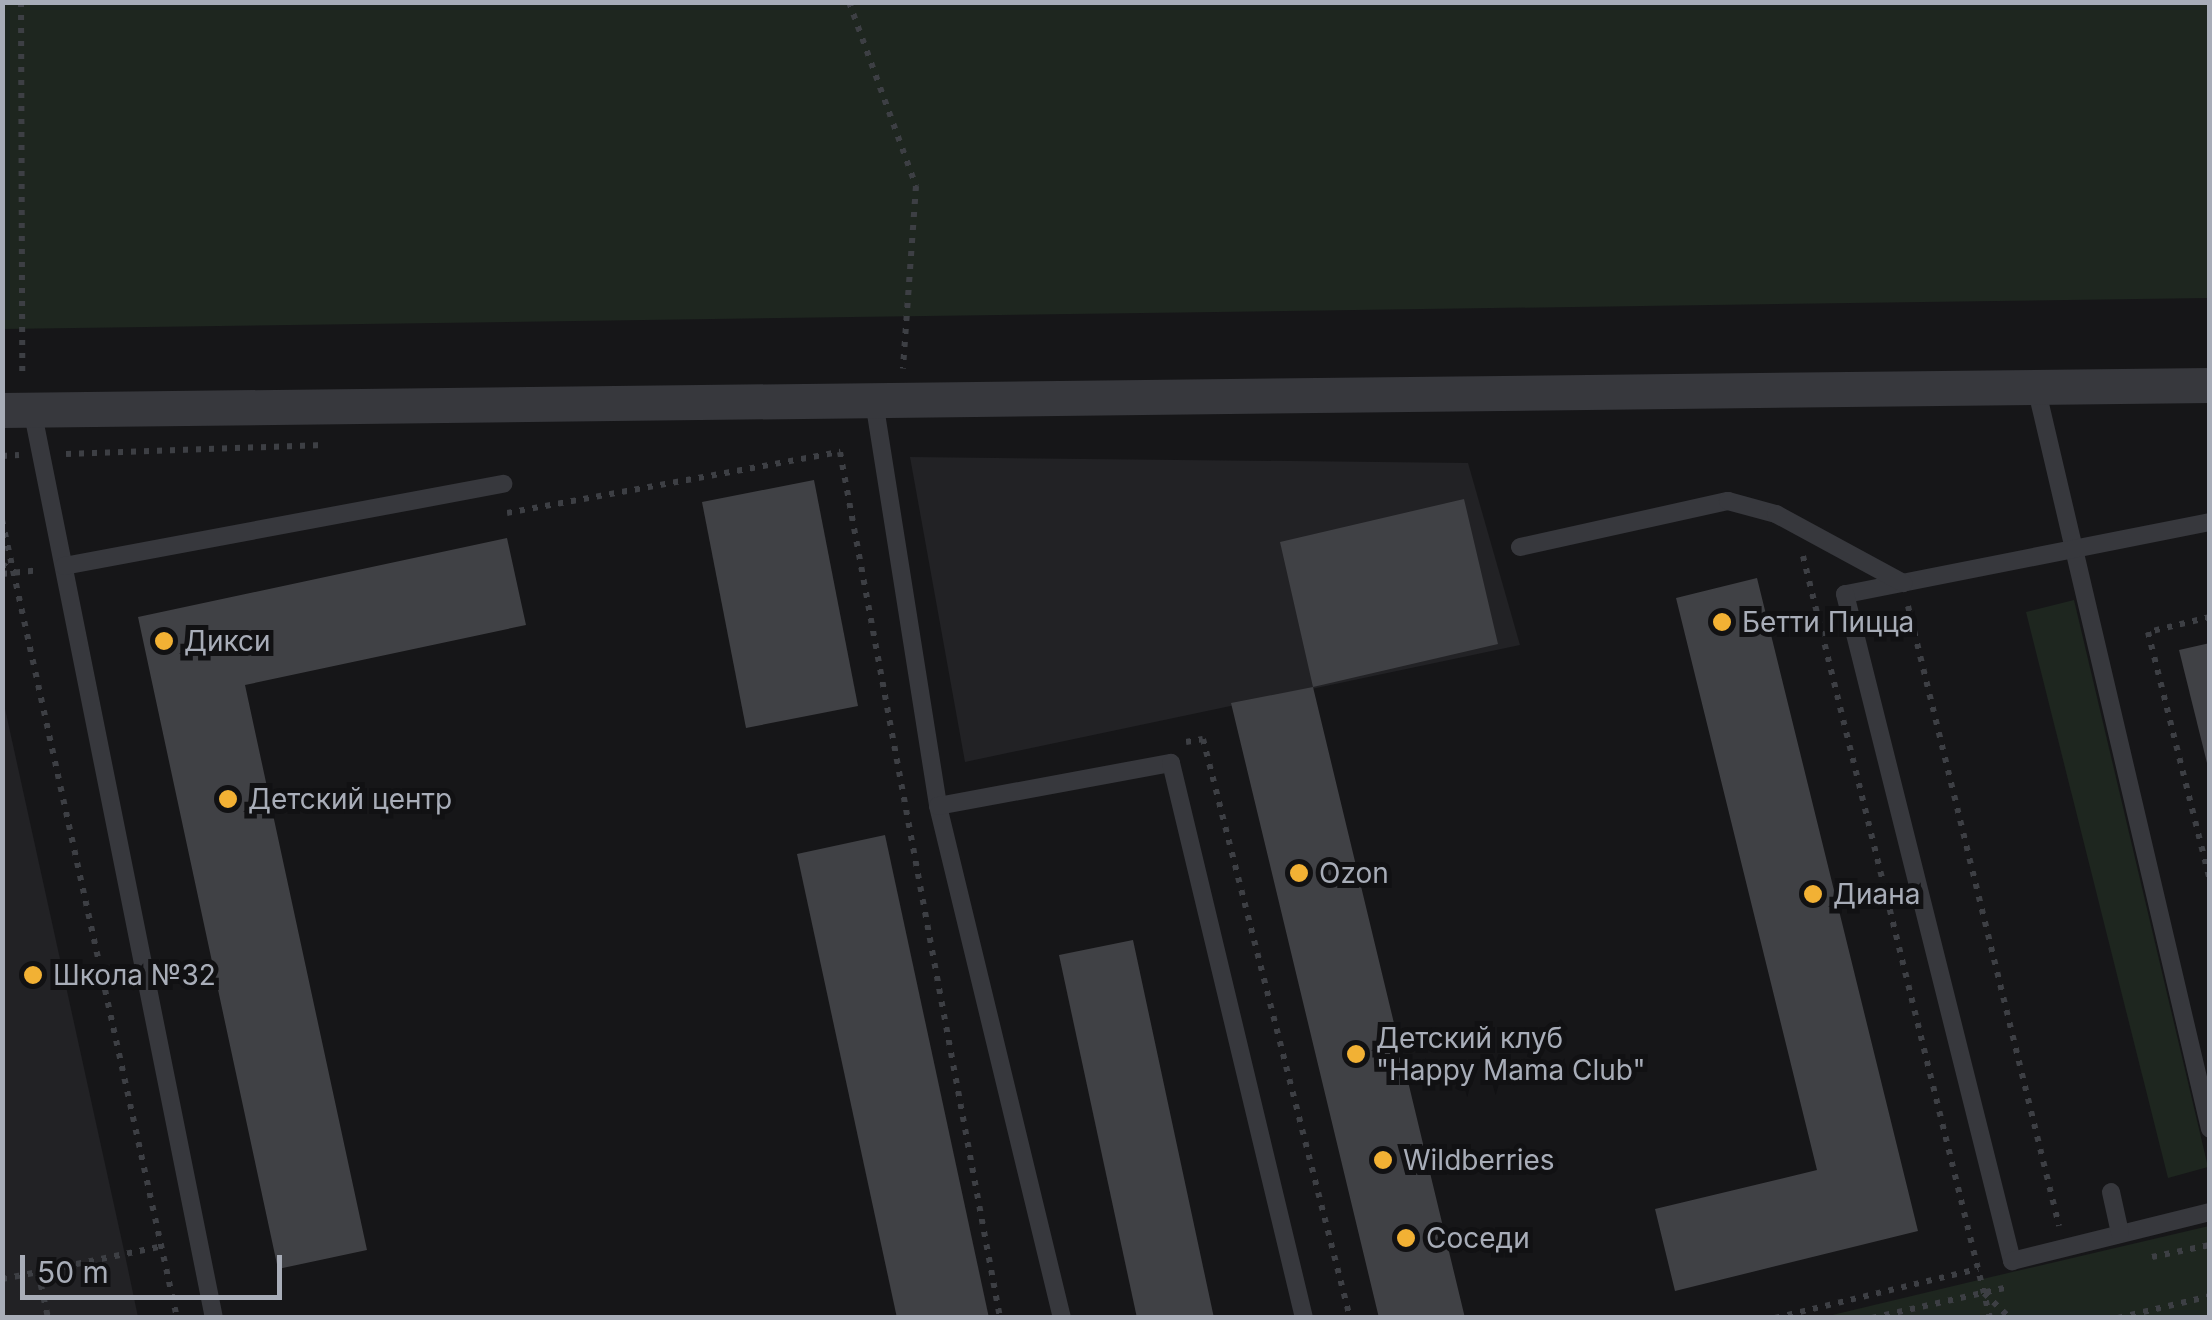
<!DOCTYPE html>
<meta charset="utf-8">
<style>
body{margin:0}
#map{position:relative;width:2212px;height:1320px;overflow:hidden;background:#161618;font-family:Inter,sans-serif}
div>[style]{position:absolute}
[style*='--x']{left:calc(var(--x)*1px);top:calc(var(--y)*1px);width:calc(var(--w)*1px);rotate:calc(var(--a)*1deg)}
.built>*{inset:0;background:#222225}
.green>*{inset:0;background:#1e261f}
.building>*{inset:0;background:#404145}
.path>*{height:6px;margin-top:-3px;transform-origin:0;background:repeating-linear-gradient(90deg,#3d3f44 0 5px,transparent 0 13px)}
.service>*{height:18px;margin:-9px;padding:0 9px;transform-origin:9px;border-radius:9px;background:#37383d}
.minor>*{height:35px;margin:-17.5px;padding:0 17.5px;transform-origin:17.5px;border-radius:17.5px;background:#37383d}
.dots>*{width:28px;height:28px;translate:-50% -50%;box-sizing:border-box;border:5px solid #111113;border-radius:50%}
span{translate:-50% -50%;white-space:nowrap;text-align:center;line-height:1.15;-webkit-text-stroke:10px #111113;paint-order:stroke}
.poi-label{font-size:28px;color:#a8adb8}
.left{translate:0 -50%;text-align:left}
.frame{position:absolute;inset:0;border:5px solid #a8adb8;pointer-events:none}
.scale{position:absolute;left:20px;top:1255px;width:262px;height:45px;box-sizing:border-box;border:5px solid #a8adb8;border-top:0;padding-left:12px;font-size:30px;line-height:35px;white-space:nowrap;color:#a8adb8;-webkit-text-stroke:8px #111113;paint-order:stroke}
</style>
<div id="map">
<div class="built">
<div style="clip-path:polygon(910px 457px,1468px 463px,1520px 645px,965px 762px)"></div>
<div style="clip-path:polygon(2px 695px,125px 1255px,138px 1317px,3px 1317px)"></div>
</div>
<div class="green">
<div style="clip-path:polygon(2px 3px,2209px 3px,2209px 298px,3px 329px)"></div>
<div style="clip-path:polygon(2074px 600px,2208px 1167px,2168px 1178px,2026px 612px)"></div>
<div style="clip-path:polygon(2209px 1226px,2209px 1317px,1824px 1317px,1991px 1277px)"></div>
</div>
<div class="building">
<div style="clip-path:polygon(814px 480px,858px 706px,746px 728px,702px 502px)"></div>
<div style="clip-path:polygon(1464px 499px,1498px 644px,1313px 687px,1465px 1318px,1379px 1318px,1231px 703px,1313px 687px,1280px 542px)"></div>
<div style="clip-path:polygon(507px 538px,526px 625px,245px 685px,367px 1250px,278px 1269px,138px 617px)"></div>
<div style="clip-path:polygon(1757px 578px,1918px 1231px,1675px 1291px,1655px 1209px,1817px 1170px,1676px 598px)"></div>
<div style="clip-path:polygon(2210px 643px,2210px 767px,2208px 767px,2179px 650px)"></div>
<div style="clip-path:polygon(885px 835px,989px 1318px,897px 1318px,797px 854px)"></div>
<div style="clip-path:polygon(1133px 940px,1214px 1318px,1137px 1318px,1059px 955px)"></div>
</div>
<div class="path">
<div style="--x:21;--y:2;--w:375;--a:89.8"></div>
<div style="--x:849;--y:2;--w:196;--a:70"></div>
<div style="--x:916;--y:186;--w:183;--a:94.1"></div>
<div style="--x:66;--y:454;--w:258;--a:-2"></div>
<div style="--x:2;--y:456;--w:17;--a:-3"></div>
<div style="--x:507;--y:513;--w:339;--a:-10.4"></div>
<div style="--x:840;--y:452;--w:881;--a:79.53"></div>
<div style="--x:2;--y:520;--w:817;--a:77.63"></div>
<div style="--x:1803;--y:556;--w:785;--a:76.21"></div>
<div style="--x:2;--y:564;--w:17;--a:33"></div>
<div style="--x:2;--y:574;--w:36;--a:-6"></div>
<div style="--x:1908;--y:606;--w:638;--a:76.31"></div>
<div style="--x:2210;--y:617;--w:64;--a:166.4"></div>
<div style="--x:2148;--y:632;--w:257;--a:76"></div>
<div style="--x:1186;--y:742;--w:17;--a:-10"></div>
<div style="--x:1203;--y:739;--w:597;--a:75.75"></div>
<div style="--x:2152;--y:1257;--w:59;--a:-11.7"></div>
<div style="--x:38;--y:1272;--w:128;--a:-11.7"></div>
<div style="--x:2;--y:1279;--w:37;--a:-11"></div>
<div style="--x:38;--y:1272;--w:47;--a:77.7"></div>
<div style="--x:1984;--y:1293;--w:36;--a:44"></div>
<div style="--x:1775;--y:1318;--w:209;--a:-13.6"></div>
<div style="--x:1872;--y:1318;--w:139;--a:-12.8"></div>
<div style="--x:2118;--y:1318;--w:95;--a:-13.4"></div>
</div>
<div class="service">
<div style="--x:2036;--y:387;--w:762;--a:76.8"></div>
<div style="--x:874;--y:401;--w:410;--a:81"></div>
<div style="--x:938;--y:806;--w:527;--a:76.39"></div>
<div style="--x:32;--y:409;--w:927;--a:78.68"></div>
<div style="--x:2210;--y:522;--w:372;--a:168.8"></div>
<div style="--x:1845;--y:594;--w:688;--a:75.94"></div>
<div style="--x:2012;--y:1261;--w:204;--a:-13.9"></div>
<div style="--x:1520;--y:547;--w:213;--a:-12.5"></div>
<div style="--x:1728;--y:501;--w:50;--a:15.2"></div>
<div style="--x:1776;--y:514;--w:145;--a:28.5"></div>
<div style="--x:64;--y:566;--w:447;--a:-10.6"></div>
<div style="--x:938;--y:806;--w:237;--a:-10.5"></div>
<div style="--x:1171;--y:763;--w:571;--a:76.52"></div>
<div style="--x:2111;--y:1192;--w:42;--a:77.6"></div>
</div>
<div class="minor">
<div style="--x:2;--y:410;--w:2208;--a:-0.65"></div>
</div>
<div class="dots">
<div style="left:1722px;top:622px;background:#f2b134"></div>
<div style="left:164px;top:641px;background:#f2b134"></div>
<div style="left:228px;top:799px;background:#f2b134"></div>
<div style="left:1299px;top:873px;background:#f2b134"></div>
<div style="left:1813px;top:894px;background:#f2b134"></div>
<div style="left:33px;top:975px;background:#f2b134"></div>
<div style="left:1356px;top:1054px;background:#f2b134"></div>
<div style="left:1383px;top:1160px;background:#f2b134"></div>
<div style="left:1406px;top:1238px;background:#f2b134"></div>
</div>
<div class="poi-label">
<span class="left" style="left:1742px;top:622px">Бетти Пицца</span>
<span class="left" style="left:184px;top:641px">Дикси</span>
<span class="left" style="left:248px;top:799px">Детский центр</span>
<span class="left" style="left:1319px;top:873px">Ozon</span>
<span class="left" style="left:1833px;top:894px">Диана</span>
<span class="left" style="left:53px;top:975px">Школа №32</span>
<span class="left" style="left:1376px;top:1054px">Детский клуб<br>"Happy Mama Club"</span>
<span class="left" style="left:1403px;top:1160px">Wildberries</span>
<span class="left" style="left:1426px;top:1238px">Соседи</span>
</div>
<div class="frame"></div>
<div class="scale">50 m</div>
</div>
